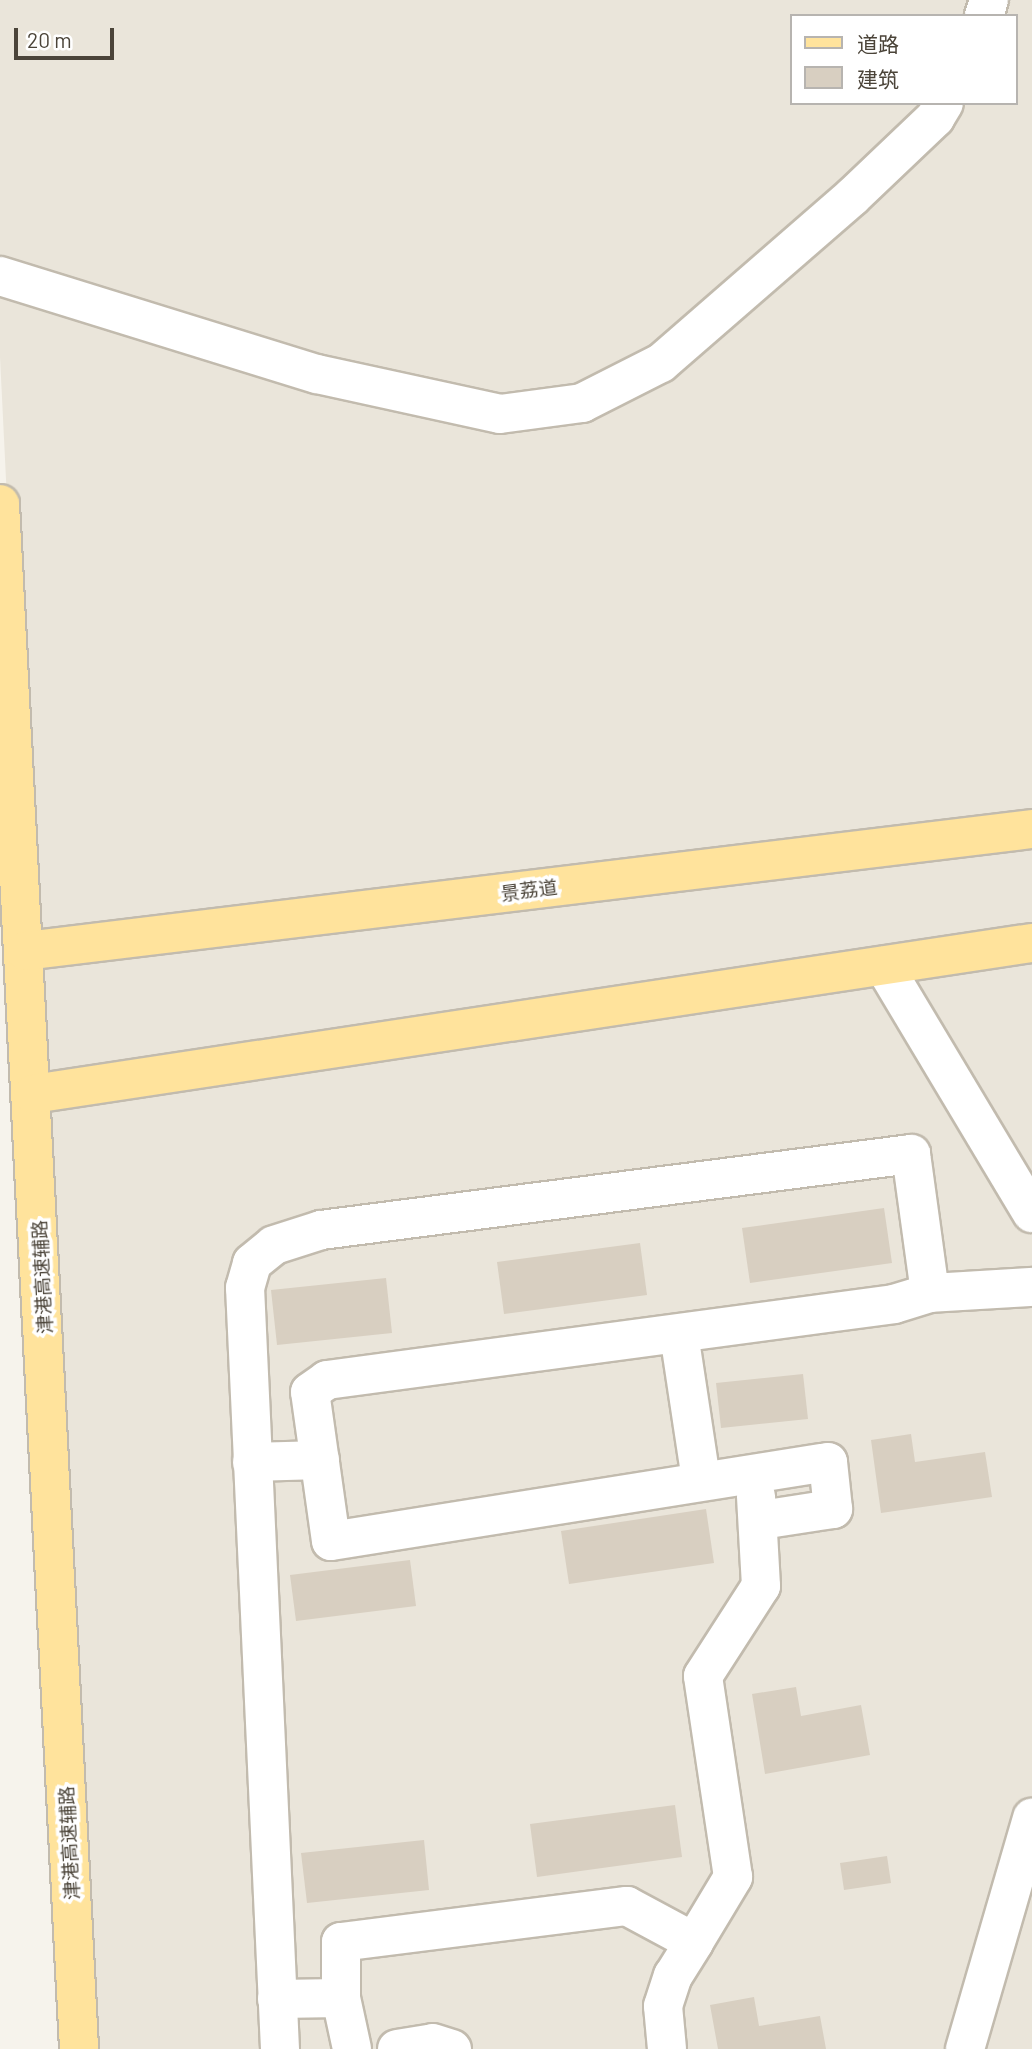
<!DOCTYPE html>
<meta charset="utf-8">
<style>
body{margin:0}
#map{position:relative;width:1032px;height:2049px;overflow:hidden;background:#f6f3ec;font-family:Barlow,"Noto Sans SC",sans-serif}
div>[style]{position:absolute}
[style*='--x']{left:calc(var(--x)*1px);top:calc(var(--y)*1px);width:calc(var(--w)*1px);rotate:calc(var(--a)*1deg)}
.residential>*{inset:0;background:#eae5da}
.building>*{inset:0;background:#d8cfc1}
.roads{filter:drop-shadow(2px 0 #c2bbae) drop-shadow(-2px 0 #c2bbae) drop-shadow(0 2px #c2bbae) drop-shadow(0 -2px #c2bbae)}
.minor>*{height:38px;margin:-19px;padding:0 19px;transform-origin:19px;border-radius:19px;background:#fff}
.major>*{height:38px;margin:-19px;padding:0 19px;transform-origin:19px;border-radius:19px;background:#ffe39c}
span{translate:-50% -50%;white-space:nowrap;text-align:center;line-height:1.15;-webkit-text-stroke:7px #fff;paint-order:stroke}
.street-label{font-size:19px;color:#4b4439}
.legend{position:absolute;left:790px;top:14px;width:228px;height:91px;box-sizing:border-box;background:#fff;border:2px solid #b7b4b0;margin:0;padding:9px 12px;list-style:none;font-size:21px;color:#4b4439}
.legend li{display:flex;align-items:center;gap:14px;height:35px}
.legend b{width:35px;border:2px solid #b7b4b0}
.scale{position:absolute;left:14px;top:28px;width:100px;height:32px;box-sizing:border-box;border:4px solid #4b4439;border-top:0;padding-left:9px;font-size:21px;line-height:24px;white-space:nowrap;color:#4b4439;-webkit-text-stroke:5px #fff;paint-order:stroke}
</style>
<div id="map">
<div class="residential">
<div style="clip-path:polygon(evenodd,0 0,1032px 0,1032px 2049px,83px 2049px,0 357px,0 0,792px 16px,1016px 16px,1016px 103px,792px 103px,792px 16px)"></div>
</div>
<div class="building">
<div style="clip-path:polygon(884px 1208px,892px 1263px,750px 1283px,742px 1228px)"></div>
<div style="clip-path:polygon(640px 1243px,647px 1295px,504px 1314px,497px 1262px)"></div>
<div style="clip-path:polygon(386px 1278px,392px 1333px,277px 1345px,271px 1290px)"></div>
<div style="clip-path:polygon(803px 1374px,808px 1419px,721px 1428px,716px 1383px)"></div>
<div style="clip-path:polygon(911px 1434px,915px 1462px,985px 1452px,992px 1497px,881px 1513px,871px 1440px)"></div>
<div style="clip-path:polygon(706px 1509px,714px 1563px,569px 1584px,561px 1531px)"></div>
<div style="clip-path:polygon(410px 1560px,416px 1606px,296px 1621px,290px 1575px)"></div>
<div style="clip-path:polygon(796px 1687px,801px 1716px,861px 1705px,870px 1755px,765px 1774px,752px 1694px)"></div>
<div style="clip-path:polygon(675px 1805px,682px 1857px,537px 1877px,530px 1824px)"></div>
<div style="clip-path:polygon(424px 1840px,429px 1890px,307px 1903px,301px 1853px)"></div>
<div style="clip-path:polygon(887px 1856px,891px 1883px,844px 1890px,840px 1863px)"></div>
<div style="clip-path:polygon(754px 1997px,759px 2026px,820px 2016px,826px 2049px,718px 2049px,710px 2005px)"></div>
</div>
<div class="roads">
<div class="minor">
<div style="--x:984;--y:16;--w:17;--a:-73"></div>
<div style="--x:0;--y:276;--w:332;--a:17.2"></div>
<div style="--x:317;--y:374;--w:187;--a:12.3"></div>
<div style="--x:500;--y:414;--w:83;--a:-7.6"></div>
<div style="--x:582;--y:403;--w:89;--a:-26.9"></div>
<div style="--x:661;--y:363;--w:253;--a:-41"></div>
<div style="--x:852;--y:197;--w:115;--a:-43.6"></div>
<div style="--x:935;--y:118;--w:17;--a:-59"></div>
<div style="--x:884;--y:966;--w:288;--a:59.1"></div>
<div style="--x:679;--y:1334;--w:147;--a:81.4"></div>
<div style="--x:252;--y:1462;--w:68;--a:-1.7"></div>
<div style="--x:761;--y:1520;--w:73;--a:-8.7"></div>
<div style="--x:833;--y:1509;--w:47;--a:-96.1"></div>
<div style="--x:828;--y:1462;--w:503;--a:170.97"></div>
<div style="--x:331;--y:1541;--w:150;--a:-98"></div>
<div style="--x:310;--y:1392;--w:21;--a:-35"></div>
<div style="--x:327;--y:1380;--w:572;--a:-7.63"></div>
<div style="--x:894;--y:1304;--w:38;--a:-17"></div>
<div style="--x:341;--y:1998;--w:52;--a:77.8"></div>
<div style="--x:277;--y:1999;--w:64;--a:-0.9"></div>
<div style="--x:341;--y:1998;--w:56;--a:-90"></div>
<div style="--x:341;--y:1942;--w:288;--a:-7.2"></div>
<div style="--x:627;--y:1906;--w:76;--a:28.2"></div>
<div style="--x:694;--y:1942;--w:76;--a:-59"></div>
<div style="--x:733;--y:1877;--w:203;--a:-98.5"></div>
<div style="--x:703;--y:1676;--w:107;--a:-57.2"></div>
<div style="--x:761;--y:1586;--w:90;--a:-93.2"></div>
<div style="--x:280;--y:2049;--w:762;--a:-92.63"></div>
<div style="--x:245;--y:1288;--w:26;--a:-74"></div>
<div style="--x:252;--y:1263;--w:28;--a:-39"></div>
<div style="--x:274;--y:1245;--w:49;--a:-17.7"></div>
<div style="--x:321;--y:1230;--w:595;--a:-7.34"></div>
<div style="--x:911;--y:1154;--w:140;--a:82.2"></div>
<div style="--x:930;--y:1293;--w:102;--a:-3.4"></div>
<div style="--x:397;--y:2049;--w:36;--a:-9"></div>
<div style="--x:433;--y:2043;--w:20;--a:18"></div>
<div style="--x:667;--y:2049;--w:43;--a:-95.3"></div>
<div style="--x:663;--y:2006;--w:32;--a:-72"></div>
<div style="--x:673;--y:1976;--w:40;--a:-58"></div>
<div style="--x:965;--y:2049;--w:241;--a:-73.8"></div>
</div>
<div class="major">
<div style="--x:0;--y:504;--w:1547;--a:87.07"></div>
<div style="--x:25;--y:951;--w:1014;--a:-6.91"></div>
<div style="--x:33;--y:1094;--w:1010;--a:-8.6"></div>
</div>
</div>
<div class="street-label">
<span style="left:529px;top:890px;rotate:-7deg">景荔道</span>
<span style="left:42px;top:1277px;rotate:-93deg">津港高速辅路</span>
<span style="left:69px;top:1843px;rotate:-93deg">津港高速辅路</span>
</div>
<ul class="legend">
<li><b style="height:9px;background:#ffe39c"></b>道路</li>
<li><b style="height:19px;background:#d8cfc1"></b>建筑</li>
</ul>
<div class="scale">20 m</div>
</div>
